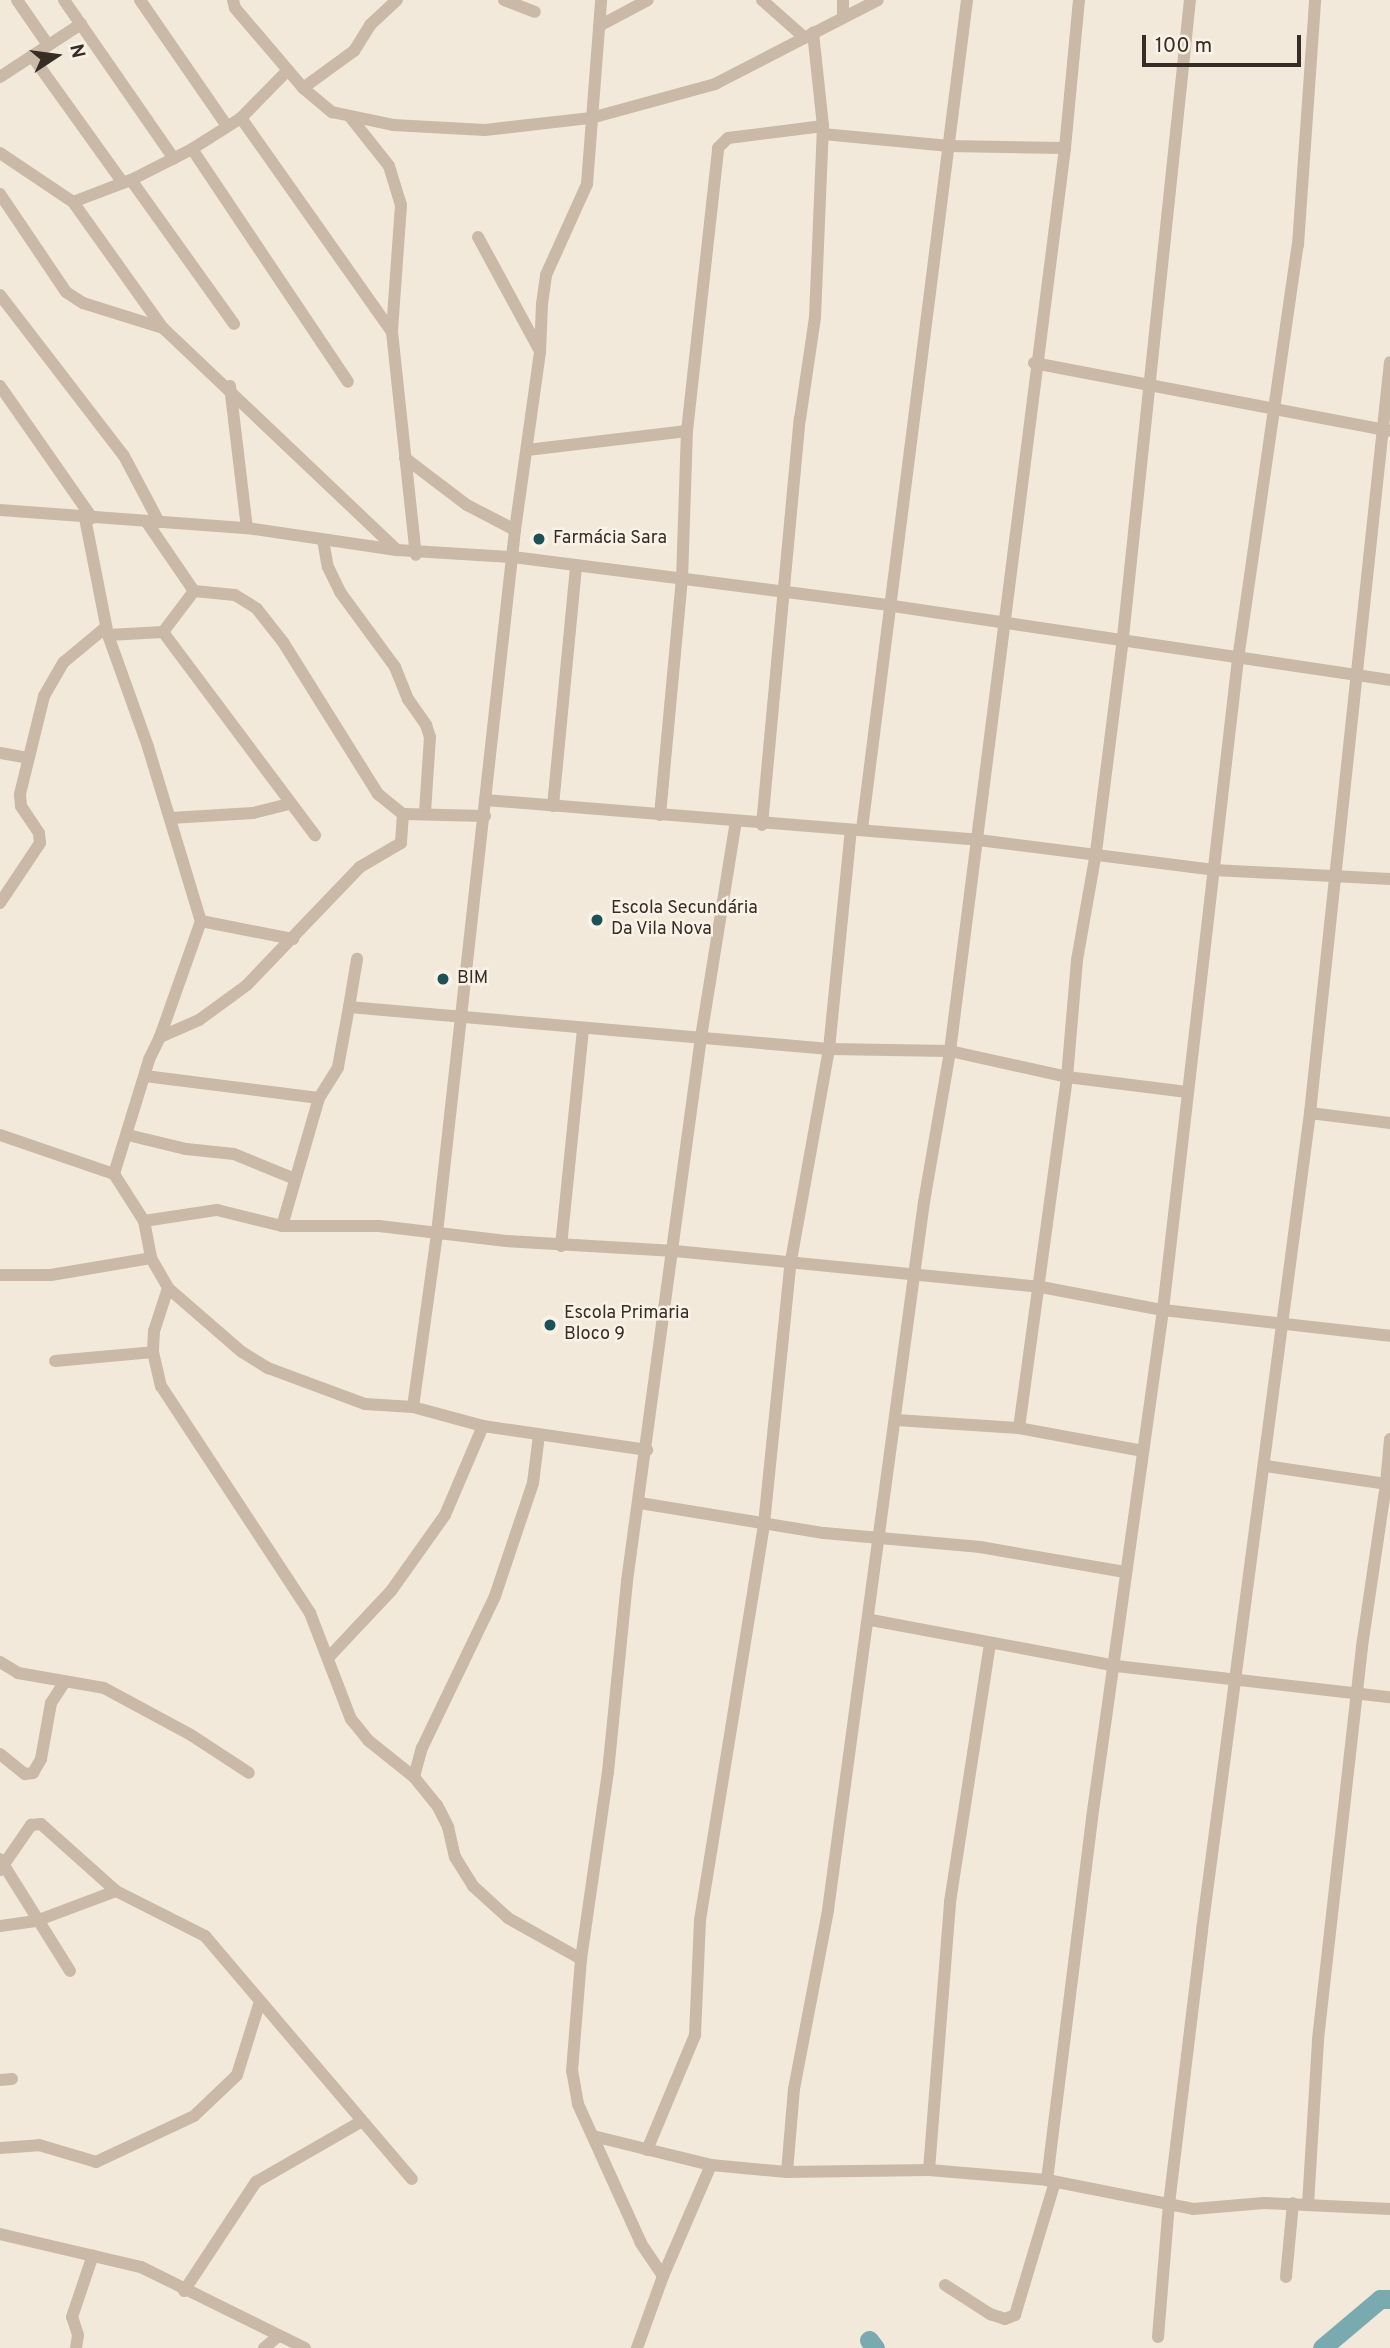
<!DOCTYPE html>
<meta charset="utf-8">
<style>
body{margin:0}
#map{position:relative;width:1390px;height:2348px;overflow:hidden;background:#f2e9db;font-family:Overpass,sans-serif}
div>[style]{position:absolute}
[style*='--x']{left:calc(var(--x)*1px);top:calc(var(--y)*1px);width:calc(var(--w)*1px);rotate:calc(var(--a)*1deg)}
.river>*{height:19px;margin:-9.5px;padding:0 9.5px;transform-origin:9.5px;border-radius:9.5px;background:#79aaaf}
.minor>*{height:12px;margin:-6px;padding:0 6px;transform-origin:6px;border-radius:6px;background:#cab9a7}
.dots>*{width:19px;height:19px;translate:-50% -50%;box-sizing:border-box;border:4px solid #faf2e7;border-radius:50%}
span{translate:-50% -50%;white-space:nowrap;text-align:center;line-height:1.15;-webkit-text-stroke:5px #faf2e7;paint-order:stroke}
.poi-label{font-size:18px;color:#362d27}
.left{translate:0 -50%;text-align:left}
.north{position:absolute;left:21px;top:21px;width:70px;height:70px;-webkit-text-stroke:5px #faf2e7;paint-order:stroke;rotate:77deg;font-size:19px;font-weight:700;line-height:28px;text-align:center;color:#362d27}
.north::after{content:'';display:block;margin:auto;width:24px;height:32px;background:#362d27;clip-path:polygon(50% 0,100% 100%,50% 72%,0 100%)}
.scale{position:absolute;left:1142px;top:35px;width:159px;height:32px;box-sizing:border-box;border:4px solid #362d27;border-top:0;padding-left:9px;font-size:21px;line-height:24px;white-space:nowrap;color:#362d27;-webkit-text-stroke:5px #faf2e7;paint-order:stroke}
</style>
<div id="map">
<div class="river">
<div style="--x:869;--y:2340;--w:10;--a:53"></div>
<div style="--x:1322;--y:2348;--w:76;--a:-40.2"></div>
<div style="--x:1380;--y:2299;--w:10;--a:0"></div>
</div>
<div class="minor">
<div style="--x:17;--y:0;--w:55;--a:55.4"></div>
<div style="--x:64;--y:0;--w:193;--a:55.3"></div>
<div style="--x:140;--y:0;--w:153;--a:55.4"></div>
<div style="--x:233;--y:0;--w:8;--a:76"></div>
<div style="--x:235;--y:8;--w:105;--a:49.6"></div>
<div style="--x:303;--y:88;--w:38;--a:40"></div>
<div style="--x:332;--y:112;--w:62;--a:12"></div>
<div style="--x:393;--y:125;--w:92;--a:3.1"></div>
<div style="--x:485;--y:130;--w:107;--a:-6.5"></div>
<div style="--x:591;--y:118;--w:129;--a:-15.3"></div>
<div style="--x:715;--y:84;--w:183;--a:-27.3"></div>
<div style="--x:504;--y:0;--w:33;--a:21"></div>
<div style="--x:762;--y:0;--w:57;--a:41.5"></div>
<div style="--x:843;--y:0;--w:17;--a:90"></div>
<div style="--x:599;--y:26;--w:55;--a:-28"></div>
<div style="--x:32;--y:56;--w:156;--a:54.4"></div>
<div style="--x:0;--y:77;--w:97;--a:-33.2"></div>
<div style="--x:303;--y:88;--w:63;--a:-36"></div>
<div style="--x:354;--y:51;--w:31;--a:-58"></div>
<div style="--x:370;--y:25;--w:37;--a:-43"></div>
<div style="--x:241;--y:118;--w:262;--a:54.8"></div>
<div style="--x:351;--y:118;--w:61;--a:51.6"></div>
<div style="--x:389;--y:166;--w:41;--a:72.9"></div>
<div style="--x:401;--y:205;--w:127;--a:94.1"></div>
<div style="--x:392;--y:332;--w:224;--a:83.9"></div>
<div style="--x:823;--y:134;--w:127;--a:5.4"></div>
<div style="--x:949;--y:146;--w:116;--a:1"></div>
<div style="--x:192;--y:149;--w:280;--a:56.2"></div>
<div style="--x:0;--y:153;--w:88;--a:33.9"></div>
<div style="--x:73;--y:202;--w:155;--a:54.5"></div>
<div style="--x:163;--y:328;--w:323;--a:43.5"></div>
<div style="--x:397;--y:550;--w:116;--a:3.5"></div>
<div style="--x:513;--y:557;--w:383;--a:7.3"></div>
<div style="--x:893;--y:606;--w:502;--a:8.47"></div>
<div style="--x:131;--y:180;--w:177;--a:54.4"></div>
<div style="--x:0;--y:194;--w:118;--a:56"></div>
<div style="--x:66;--y:292;--w:20;--a:33"></div>
<div style="--x:83;--y:303;--w:84;--a:17.4"></div>
<div style="--x:73;--y:202;--w:62;--a:-20.8"></div>
<div style="--x:131;--y:180;--w:68;--a:-26.9"></div>
<div style="--x:192;--y:149;--w:58;--a:-32.3"></div>
<div style="--x:241;--y:118;--w:67;--a:-45.6"></div>
<div style="--x:478;--y:237;--w:130;--a:61.5"></div>
<div style="--x:0;--y:295;--w:203;--a:52.4"></div>
<div style="--x:124;--y:456;--w:75;--a:62.1"></div>
<div style="--x:1034;--y:363;--w:362;--a:10.8"></div>
<div style="--x:0;--y:386;--w:161;--a:55.1"></div>
<div style="--x:230;--y:386;--w:143;--a:83.2"></div>
<div style="--x:527;--y:450;--w:161;--a:-6.8"></div>
<div style="--x:405;--y:458;--w:78;--a:37.2"></div>
<div style="--x:467;--y:505;--w:54;--a:27.5"></div>
<div style="--x:0;--y:510;--w:248;--a:4.2"></div>
<div style="--x:247;--y:528;--w:151;--a:8.4"></div>
<div style="--x:85;--y:518;--w:119;--a:78.9"></div>
<div style="--x:108;--y:635;--w:119;--a:70.3"></div>
<div style="--x:148;--y:747;--w:182;--a:73.1"></div>
<div style="--x:201;--y:921;--w:123;--a:109.5"></div>
<div style="--x:146;--y:521;--w:85;--a:55.6"></div>
<div style="--x:194;--y:591;--w:41;--a:5.6"></div>
<div style="--x:235;--y:595;--w:26;--a:32"></div>
<div style="--x:257;--y:609;--w:42;--a:51.8"></div>
<div style="--x:283;--y:642;--w:179;--a:58"></div>
<div style="--x:378;--y:794;--w:32;--a:39"></div>
<div style="--x:323;--y:540;--w:27;--a:80"></div>
<div style="--x:328;--y:567;--w:28;--a:64"></div>
<div style="--x:340;--y:592;--w:93;--a:53.7"></div>
<div style="--x:395;--y:667;--w:35;--a:68"></div>
<div style="--x:408;--y:699;--w:32;--a:55"></div>
<div style="--x:426;--y:725;--w:13;--a:72"></div>
<div style="--x:430;--y:737;--w:76;--a:93.8"></div>
<div style="--x:163;--y:632;--w:254;--a:53.2"></div>
<div style="--x:108;--y:635;--w:55;--a:-3.1"></div>
<div style="--x:163;--y:632;--w:51;--a:-52.9"></div>
<div style="--x:0;--y:753;--w:27;--a:10"></div>
<div style="--x:485;--y:800;--w:495;--a:4.6"></div>
<div style="--x:978;--y:840;--w:238;--a:7.2"></div>
<div style="--x:1214;--y:870;--w:176;--a:2.9"></div>
<div style="--x:553;--y:806;--w:240;--a:-84.5"></div>
<div style="--x:660;--y:815;--w:236;--a:-84.7"></div>
<div style="--x:682;--y:580;--w:149;--a:-88.1"></div>
<div style="--x:687;--y:431;--w:285;--a:-83.7"></div>
<div style="--x:718;--y:148;--w:14;--a:-45"></div>
<div style="--x:728;--y:138;--w:96;--a:-7.2"></div>
<div style="--x:485;--y:816;--w:82;--a:-178.6"></div>
<div style="--x:403;--y:814;--w:29;--a:94"></div>
<div style="--x:401;--y:843;--w:48;--a:149.7"></div>
<div style="--x:360;--y:867;--w:163;--a:133.8"></div>
<div style="--x:247;--y:985;--w:59;--a:143.9"></div>
<div style="--x:199;--y:1020;--w:43;--a:156.4"></div>
<div style="--x:160;--y:1037;--w:25;--a:116"></div>
<div style="--x:149;--y:1060;--w:119;--a:107.1"></div>
<div style="--x:114;--y:1174;--w:56;--a:57.4"></div>
<div style="--x:144;--y:1221;--w:38;--a:79"></div>
<div style="--x:151;--y:1258;--w:34;--a:60"></div>
<div style="--x:168;--y:1288;--w:98;--a:40.9"></div>
<div style="--x:242;--y:1352;--w:31;--a:32"></div>
<div style="--x:268;--y:1368;--w:103;--a:20.4"></div>
<div style="--x:365;--y:1404;--w:48;--a:3.6"></div>
<div style="--x:413;--y:1407;--w:73;--a:15.2"></div>
<div style="--x:483;--y:1426;--w:166;--a:8.3"></div>
<div style="--x:171;--y:818;--w:82;--a:-3.5"></div>
<div style="--x:253;--y:813;--w:36;--a:-14"></div>
<div style="--x:762;--y:825;--w:408;--a:-84.7"></div>
<div style="--x:800;--y:419;--w:103;--a:-81.6"></div>
<div style="--x:815;--y:317;--w:191;--a:-87.6"></div>
<div style="--x:823;--y:126;--w:94;--a:-96.1"></div>
<div style="--x:862;--y:829;--w:836;--a:-82.78"></div>
<div style="--x:0;--y:903;--w:72;--a:-56.3"></div>
<div style="--x:40;--y:843;--w:10;--a:-96"></div>
<div style="--x:39;--y:833;--w:32;--a:-124"></div>
<div style="--x:21;--y:806;--w:12;--a:-95"></div>
<div style="--x:20;--y:794;--w:101;--a:-76.2"></div>
<div style="--x:44;--y:696;--w:39;--a:-60"></div>
<div style="--x:64;--y:662;--w:55;--a:-39.8"></div>
<div style="--x:201;--y:921;--w:94;--a:11.1"></div>
<div style="--x:349;--y:1007;--w:49;--a:-80.5"></div>
<div style="--x:145;--y:1076;--w:175;--a:7.2"></div>
<div style="--x:319;--y:1098;--w:36;--a:-58"></div>
<div style="--x:338;--y:1067;--w:61;--a:-79.6"></div>
<div style="--x:349;--y:1007;--w:482;--a:5"></div>
<div style="--x:829;--y:1049;--w:121;--a:0.9"></div>
<div style="--x:950;--y:1051;--w:120;--a:12.5"></div>
<div style="--x:1067;--y:1077;--w:121;--a:7.1"></div>
<div style="--x:1310;--y:1113;--w:81;--a:7.1"></div>
<div style="--x:0;--y:1135;--w:120;--a:18.9"></div>
<div style="--x:128;--y:1135;--w:60;--a:13.6"></div>
<div style="--x:186;--y:1149;--w:48;--a:5.9"></div>
<div style="--x:234;--y:1154;--w:66;--a:22.3"></div>
<div style="--x:144;--y:1221;--w:74;--a:-8.6"></div>
<div style="--x:217;--y:1210;--w:67;--a:13.8"></div>
<div style="--x:282;--y:1226;--w:97;--a:0"></div>
<div style="--x:379;--y:1226;--w:128;--a:6.7"></div>
<div style="--x:506;--y:1241;--w:169;--a:3.4"></div>
<div style="--x:675;--y:1251;--w:368;--a:5.6"></div>
<div style="--x:1041;--y:1287;--w:124;--a:10.7"></div>
<div style="--x:1163;--y:1310;--w:228;--a:6.5"></div>
<div style="--x:282;--y:1226;--w:133;--a:-73.9"></div>
<div style="--x:561;--y:1246;--w:218;--a:-84.2"></div>
<div style="--x:0;--y:1275;--w:51;--a:0"></div>
<div style="--x:51;--y:1275;--w:101;--a:-9.6"></div>
<div style="--x:168;--y:1288;--w:45;--a:108"></div>
<div style="--x:154;--y:1331;--w:21;--a:93"></div>
<div style="--x:153;--y:1352;--w:35;--a:77"></div>
<div style="--x:161;--y:1386;--w:272;--a:56.7"></div>
<div style="--x:310;--y:1613;--w:114;--a:68.9"></div>
<div style="--x:351;--y:1719;--w:28;--a:51"></div>
<div style="--x:369;--y:1741;--w:58;--a:38.7"></div>
<div style="--x:414;--y:1777;--w:36;--a:51"></div>
<div style="--x:437;--y:1805;--w:25;--a:63"></div>
<div style="--x:448;--y:1827;--w:31;--a:77"></div>
<div style="--x:455;--y:1857;--w:34;--a:58"></div>
<div style="--x:473;--y:1886;--w:47;--a:42.4"></div>
<div style="--x:508;--y:1918;--w:84;--a:29.3"></div>
<div style="--x:55;--y:1361;--w:98;--a:-5.2"></div>
<div style="--x:413;--y:1407;--w:176;--a:-82.1"></div>
<div style="--x:437;--y:1233;--w:707;--a:-83.67"></div>
<div style="--x:515;--y:530;--w:180;--a:-82"></div>
<div style="--x:540;--y:352;--w:48;--a:-87.6"></div>
<div style="--x:542;--y:304;--w:29;--a:-82"></div>
<div style="--x:546;--y:275;--w:100;--a:-65.7"></div>
<div style="--x:587;--y:184;--w:185;--a:-85.6"></div>
<div style="--x:896;--y:1420;--w:123;--a:3.7"></div>
<div style="--x:1390;--y:1439;--w:45;--a:95.1"></div>
<div style="--x:1386;--y:1484;--w:4;--a:0"></div>
<div style="--x:1143;--y:1451;--w:126;--a:-169.5"></div>
<div style="--x:1019;--y:1428;--w:354;--a:-82.2"></div>
<div style="--x:1067;--y:1077;--w:117;--a:-85.1"></div>
<div style="--x:1077;--y:960;--w:110;--a:-80"></div>
<div style="--x:1096;--y:852;--w:217;--a:-82.8"></div>
<div style="--x:1123;--y:637;--w:641;--a:-84"></div>
<div style="--x:1266;--y:1466;--w:121;--a:8.5"></div>
<div style="--x:1386;--y:1484;--w:165;--a:98.4"></div>
<div style="--x:1362;--y:1647;--w:396;--a:96.4"></div>
<div style="--x:1318;--y:2041;--w:164;--a:93.5"></div>
<div style="--x:640;--y:1503;--w:186;--a:9.3"></div>
<div style="--x:824;--y:1533;--w:157;--a:5.1"></div>
<div style="--x:980;--y:1547;--w:147;--a:9.8"></div>
<div style="--x:871;--y:1620;--w:249;--a:10.6"></div>
<div style="--x:1116;--y:1666;--w:276;--a:6.5"></div>
<div style="--x:329;--y:1657;--w:91;--a:-46.8"></div>
<div style="--x:391;--y:1591;--w:93;--a:-54.6"></div>
<div style="--x:445;--y:1515;--w:97;--a:-66.9"></div>
<div style="--x:0;--y:1662;--w:21;--a:31"></div>
<div style="--x:18;--y:1673;--w:87;--a:9.9"></div>
<div style="--x:104;--y:1688;--w:99;--a:28.4"></div>
<div style="--x:191;--y:1735;--w:69;--a:33.2"></div>
<div style="--x:0;--y:1754;--w:32;--a:39"></div>
<div style="--x:25;--y:1774;--w:8;--a:-7"></div>
<div style="--x:33;--y:1773;--w:16;--a:-60"></div>
<div style="--x:41;--y:1759;--w:57;--a:-79.9"></div>
<div style="--x:51;--y:1703;--w:24;--a:-57"></div>
<div style="--x:414;--y:1777;--w:30;--a:-75"></div>
<div style="--x:422;--y:1748;--w:169;--a:-64.3"></div>
<div style="--x:495;--y:1596;--w:119;--a:-71.4"></div>
<div style="--x:533;--y:1483;--w:48;--a:-82.9"></div>
<div style="--x:0;--y:1859;--w:132;--a:58"></div>
<div style="--x:0;--y:1870;--w:55;--a:-55.4"></div>
<div style="--x:31;--y:1825;--w:10;--a:-6"></div>
<div style="--x:41;--y:1824;--w:101;--a:41.8"></div>
<div style="--x:116;--y:1891;--w:100;--a:26.8"></div>
<div style="--x:205;--y:1936;--w:319;--a:49.6"></div>
<div style="--x:0;--y:1926;--w:36;--a:-8"></div>
<div style="--x:36;--y:1921;--w:85;--a:-20.6"></div>
<div style="--x:0;--y:2080;--w:12;--a:-5"></div>
<div style="--x:593;--y:2136;--w:122;--a:13.8"></div>
<div style="--x:711;--y:2165;--w:76;--a:5.3"></div>
<div style="--x:787;--y:2172;--w:142;--a:-0.8"></div>
<div style="--x:929;--y:2170;--w:118;--a:4.8"></div>
<div style="--x:1047;--y:2180;--w:149;--a:11.2"></div>
<div style="--x:1193;--y:2209;--w:71;--a:-4.8"></div>
<div style="--x:1264;--y:2203;--w:126;--a:2.7"></div>
<div style="--x:0;--y:2148;--w:39;--a:-4"></div>
<div style="--x:39;--y:2145;--w:59;--a:16.6"></div>
<div style="--x:96;--y:2162;--w:108;--a:-25.1"></div>
<div style="--x:194;--y:2116;--w:59;--a:-43.6"></div>
<div style="--x:237;--y:2075;--w:77;--a:-72.7"></div>
<div style="--x:647;--y:2150;--w:125;--a:-67.3"></div>
<div style="--x:695;--y:2035;--w:115;--a:-87.5"></div>
<div style="--x:700;--y:1920;--w:401;--a:-80.8"></div>
<div style="--x:764;--y:1524;--w:259;--a:-84.2"></div>
<div style="--x:790;--y:1266;--w:220;--a:-79.8"></div>
<div style="--x:829;--y:1049;--w:220;--a:-84.3"></div>
<div style="--x:929;--y:2170;--w:269;--a:-85.5"></div>
<div style="--x:950;--y:1902;--w:261;--a:-81.2"></div>
<div style="--x:787;--y:2172;--w:83;--a:-85.2"></div>
<div style="--x:794;--y:2089;--w:182;--a:-79.2"></div>
<div style="--x:828;--y:1910;--w:714;--a:-82.28"></div>
<div style="--x:924;--y:1202;--w:153;--a:-80.2"></div>
<div style="--x:950;--y:1051;--w:910;--a:-82.74"></div>
<div style="--x:1065;--y:148;--w:149;--a:-84.6"></div>
<div style="--x:1047;--y:2180;--w:365;--a:-82.9"></div>
<div style="--x:1092;--y:1818;--w:513;--a:-82.04"></div>
<div style="--x:1163;--y:1310;--w:655;--a:-83.43"></div>
<div style="--x:1238;--y:659;--w:418;--a:-81.8"></div>
<div style="--x:1298;--y:245;--w:246;--a:-86"></div>
<div style="--x:0;--y:2234;--w:145;--a:13.2"></div>
<div style="--x:141;--y:2267;--w:183;--a:26.3"></div>
<div style="--x:663;--y:2276;--w:121;--a:-66.6"></div>
<div style="--x:1286;--y:2277;--w:74;--a:-84.6"></div>
<div style="--x:945;--y:2285;--w:54;--a:32.8"></div>
<div style="--x:990;--y:2314;--w:16;--a:18"></div>
<div style="--x:1005;--y:2319;--w:11;--a:-22"></div>
<div style="--x:1015;--y:2315;--w:139;--a:-73.3"></div>
<div style="--x:184;--y:2291;--w:131;--a:-56.6"></div>
<div style="--x:256;--y:2182;--w:122;--a:-29.9"></div>
<div style="--x:1158;--y:2337;--w:133;--a:-85.3"></div>
<div style="--x:1169;--y:2204;--w:276;--a:-83.1"></div>
<div style="--x:1202;--y:1930;--w:824;--a:-82.47"></div>
<div style="--x:1310;--y:1113;--w:755;--a:-83.92"></div>
<div style="--x:76;--y:2348;--w:13;--a:-81"></div>
<div style="--x:78;--y:2335;--w:19;--a:-108"></div>
<div style="--x:72;--y:2317;--w:65;--a:-71.3"></div>
<div style="--x:264;--y:2348;--w:17;--a:-40"></div>
<div style="--x:637;--y:2348;--w:77;--a:-70.1"></div>
<div style="--x:663;--y:2276;--w:40;--a:-124"></div>
<div style="--x:641;--y:2243;--w:153;--a:-114.4"></div>
<div style="--x:578;--y:2104;--w:34;--a:-100"></div>
<div style="--x:572;--y:2071;--w:112;--a:-85.4"></div>
<div style="--x:581;--y:1959;--w:189;--a:-81.8"></div>
<div style="--x:608;--y:1772;--w:192;--a:-84.3"></div>
<div style="--x:627;--y:1581;--w:549;--a:-82.25"></div>
<div style="--x:701;--y:1037;--w:219;--a:-80.8"></div>
</div>
<div class="dots">
<div style="left:539px;top:539px;background:#1c5158"></div>
<div style="left:597px;top:920px;background:#1c5158"></div>
<div style="left:443px;top:979px;background:#1c5158"></div>
<div style="left:550px;top:1325px;background:#1c5158"></div>
</div>
<div class="poi-label">
<span class="left" style="left:553px;top:539px">Farmácia Sara</span>
<span class="left" style="left:611px;top:920px">Escola Secundária<br>Da Vila Nova</span>
<span class="left" style="left:457px;top:979px">BIM</span>
<span class="left" style="left:564px;top:1325px">Escola Primaria<br>Bloco 9</span>
</div>
<div class="north">N</div>
<div class="scale">100 m</div>
</div>
